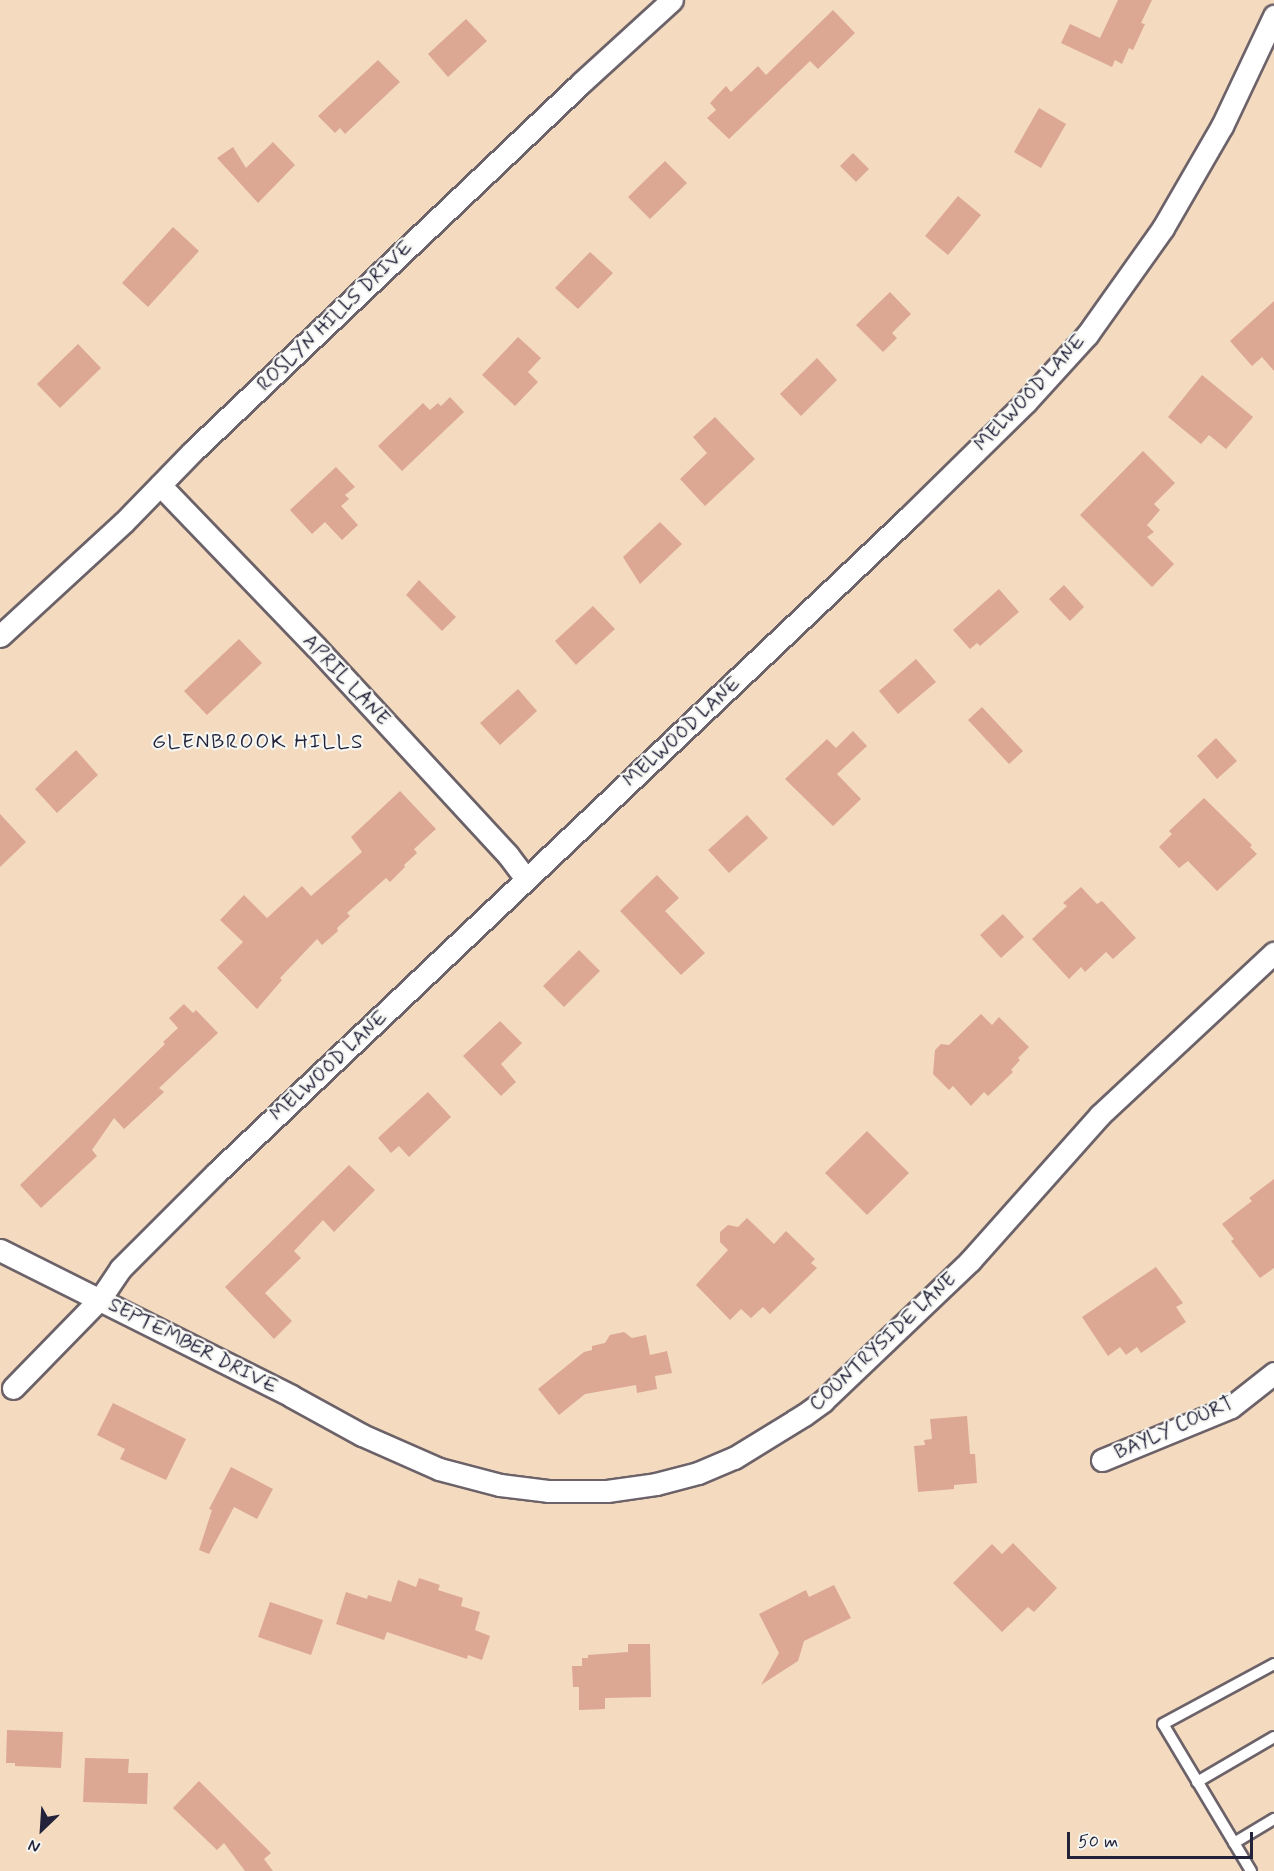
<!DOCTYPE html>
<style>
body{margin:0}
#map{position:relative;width:1274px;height:1871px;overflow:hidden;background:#f4dabe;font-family:Mynerve,sans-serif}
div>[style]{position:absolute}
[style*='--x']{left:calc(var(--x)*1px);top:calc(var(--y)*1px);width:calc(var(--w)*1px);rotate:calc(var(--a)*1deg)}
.building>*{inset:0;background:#dca893}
.roads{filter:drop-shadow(2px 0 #6c6269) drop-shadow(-2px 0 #6c6269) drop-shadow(0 2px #6c6269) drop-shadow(0 -2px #6c6269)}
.lane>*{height:10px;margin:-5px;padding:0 5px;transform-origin:5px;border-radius:5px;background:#fff}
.street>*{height:21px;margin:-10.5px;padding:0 10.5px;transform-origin:10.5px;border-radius:10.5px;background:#fff}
span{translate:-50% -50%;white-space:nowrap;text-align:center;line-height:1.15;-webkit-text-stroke:4.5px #f6f6f2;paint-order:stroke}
.street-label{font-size:20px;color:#22223b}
.neighbourhood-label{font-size:21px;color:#22223b;letter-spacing:1.5px}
.north{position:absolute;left:12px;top:1799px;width:60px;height:60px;-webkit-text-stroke:4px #f6f6f2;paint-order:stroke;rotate:205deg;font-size:16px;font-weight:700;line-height:24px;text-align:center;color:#22223b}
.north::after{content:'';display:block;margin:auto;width:21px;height:27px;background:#22223b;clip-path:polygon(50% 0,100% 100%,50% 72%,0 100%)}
.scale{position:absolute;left:1067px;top:1832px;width:186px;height:27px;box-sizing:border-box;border:3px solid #22223b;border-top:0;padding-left:8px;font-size:18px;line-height:21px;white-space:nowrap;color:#22223b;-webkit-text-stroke:4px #f6f6f2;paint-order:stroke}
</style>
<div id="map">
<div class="building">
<div style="clip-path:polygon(1118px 0,1152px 0,1141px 23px,1145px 24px,1133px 50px,1129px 48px,1122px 64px,1115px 60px,1112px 67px,1061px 43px,1070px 24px,1100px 38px)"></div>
<div style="clip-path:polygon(833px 10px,855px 33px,818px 69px,810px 61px,729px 139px,707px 118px,716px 110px,710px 103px,726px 86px,731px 92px,758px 66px,766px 75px)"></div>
<div style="clip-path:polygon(466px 19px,487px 41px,448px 77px,428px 54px)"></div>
<div style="clip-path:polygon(378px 60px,400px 82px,345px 134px,340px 128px,335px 133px,318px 116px)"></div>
<div style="clip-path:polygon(1039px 108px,1066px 124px,1041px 168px,1014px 152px)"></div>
<div style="clip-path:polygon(273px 142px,295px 165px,258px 203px,217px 158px,233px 147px,246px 168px)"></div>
<div style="clip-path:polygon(853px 153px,869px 169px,856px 182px,840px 166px)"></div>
<div style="clip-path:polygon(665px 161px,687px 183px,650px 219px,628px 197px)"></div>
<div style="clip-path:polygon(958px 196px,981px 215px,948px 255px,925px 236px)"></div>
<div style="clip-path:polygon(173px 227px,199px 251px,148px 307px,122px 283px)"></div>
<div style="clip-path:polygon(590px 252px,613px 273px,578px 309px,555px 288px)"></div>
<div style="clip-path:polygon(890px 292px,911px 314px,892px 333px,897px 338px,883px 352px,856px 325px)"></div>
<div style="clip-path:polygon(1274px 301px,1274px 371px,1262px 357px,1252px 366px,1230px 341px)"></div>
<div style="clip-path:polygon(518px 337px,541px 358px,528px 372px,538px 382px,515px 406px,482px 375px)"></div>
<div style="clip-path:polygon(78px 344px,101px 368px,60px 408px,37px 384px)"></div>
<div style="clip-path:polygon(817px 358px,837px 380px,801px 416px,780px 394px)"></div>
<div style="clip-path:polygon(1202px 375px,1253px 417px,1226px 449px,1209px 435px,1201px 444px,1168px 417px)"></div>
<div style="clip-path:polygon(450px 397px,464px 412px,402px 471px,378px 446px,423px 403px,430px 410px,438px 403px,441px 406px)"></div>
<div style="clip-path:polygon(715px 417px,755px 459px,705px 506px,680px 479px,707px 453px,693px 437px)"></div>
<div style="clip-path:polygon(1143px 451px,1175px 483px,1154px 504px,1160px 510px,1147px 525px,1154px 532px,1147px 537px,1174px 564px,1152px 587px,1080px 515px)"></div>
<div style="clip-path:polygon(336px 467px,355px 487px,345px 495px,349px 499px,341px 506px,358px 525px,342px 540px,325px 522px,312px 534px,290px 510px)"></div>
<div style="clip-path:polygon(660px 522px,682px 544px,640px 584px,623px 557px)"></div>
<div style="clip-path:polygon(419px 580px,456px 617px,442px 631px,406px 595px)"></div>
<div style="clip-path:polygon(1064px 585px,1084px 607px,1070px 621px,1049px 599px)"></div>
<div style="clip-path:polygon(999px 589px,1019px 612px,980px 646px,977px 643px,970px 649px,953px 630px)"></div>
<div style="clip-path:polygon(593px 606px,615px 629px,576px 665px,555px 641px)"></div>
<div style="clip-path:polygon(239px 639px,262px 663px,207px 715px,184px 691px)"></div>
<div style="clip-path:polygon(916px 659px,936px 682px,898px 714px,879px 691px)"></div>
<div style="clip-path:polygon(518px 689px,537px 711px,500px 745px,480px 723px)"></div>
<div style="clip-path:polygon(982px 707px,1023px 751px,1009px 764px,968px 720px)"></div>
<div style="clip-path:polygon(853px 731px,867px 746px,837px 774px,861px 799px,833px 826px,785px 779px,827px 739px,836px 748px)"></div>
<div style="clip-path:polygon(1216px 738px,1237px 761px,1217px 779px,1197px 756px)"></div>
<div style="clip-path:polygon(76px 750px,98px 775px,57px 813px,35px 789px)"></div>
<div style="clip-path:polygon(400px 791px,436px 829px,414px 849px,417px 853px,404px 865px,405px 867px,390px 882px,386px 878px,347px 913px,350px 916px,337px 928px,338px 931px,322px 945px,317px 939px,280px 978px,282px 980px,257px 1009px,217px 968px,243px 942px,220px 920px,244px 895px,267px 918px,302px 886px,311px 896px,362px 852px,351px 837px)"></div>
<div style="clip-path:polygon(1204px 798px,1252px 845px,1250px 847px,1257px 854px,1217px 891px,1188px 861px,1179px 868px,1159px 847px,1172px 834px,1169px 831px)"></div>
<div style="clip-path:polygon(0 814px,26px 842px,0 867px)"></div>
<div style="clip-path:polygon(747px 815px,768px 838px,729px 873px,708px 850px)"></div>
<div style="clip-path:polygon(657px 875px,679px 898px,665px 911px,705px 953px,681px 975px,620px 911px)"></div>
<div style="clip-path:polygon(1081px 887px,1097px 904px,1102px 901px,1136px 938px,1113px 959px,1106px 952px,1085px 972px,1081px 967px,1069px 979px,1032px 939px,1067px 906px,1063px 903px)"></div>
<div style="clip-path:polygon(1003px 914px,1024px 937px,1001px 958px,980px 935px)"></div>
<div style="clip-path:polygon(579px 950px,600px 971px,564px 1007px,543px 986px)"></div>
<div style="clip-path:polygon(184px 1004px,193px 1013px,196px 1010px,218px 1033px,159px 1088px,164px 1092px,124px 1129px,114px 1118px,92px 1150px,97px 1156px,41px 1208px,20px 1185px,165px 1044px,163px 1042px,178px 1028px,169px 1018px)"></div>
<div style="clip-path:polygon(981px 1014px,992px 1025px,999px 1017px,1029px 1047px,1018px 1058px,1020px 1060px,1011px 1070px,1013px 1072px,988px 1096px,984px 1092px,971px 1106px,953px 1086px,949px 1090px,933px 1074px,935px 1050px,941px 1044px,949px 1045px)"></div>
<div style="clip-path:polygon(500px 1021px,522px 1043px,501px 1064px,516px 1082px,501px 1096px,463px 1056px)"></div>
<div style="clip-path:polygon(428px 1092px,451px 1117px,409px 1157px,399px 1146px,391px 1153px,378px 1138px)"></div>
<div style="clip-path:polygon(867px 1131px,909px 1173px,867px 1215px,825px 1173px)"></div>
<div style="clip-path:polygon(349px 1165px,375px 1190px,334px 1232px,323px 1220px,294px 1251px,301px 1258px,265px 1293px,292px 1321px,274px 1339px,225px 1287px)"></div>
<div style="clip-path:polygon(1274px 1179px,1274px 1268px,1260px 1278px,1231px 1241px,1234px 1239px,1222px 1224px,1252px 1201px,1249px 1198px)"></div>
<div style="clip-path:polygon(747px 1218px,774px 1244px,786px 1231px,815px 1259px,811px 1263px,817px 1268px,770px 1314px,763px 1307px,751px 1318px,741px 1309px,730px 1320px,696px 1285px,728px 1250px,720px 1242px,720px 1232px,728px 1225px,738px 1227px)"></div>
<div style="clip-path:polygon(1156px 1267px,1183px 1303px,1176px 1307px,1186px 1322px,1141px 1353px,1137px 1347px,1126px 1355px,1120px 1347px,1108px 1356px,1082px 1317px)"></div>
<div style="clip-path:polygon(624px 1332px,632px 1338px,646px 1335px,650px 1355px,667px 1351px,672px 1373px,655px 1376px,657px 1389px,637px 1393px,636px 1385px,585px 1394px,559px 1415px,538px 1389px,584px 1352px,592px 1350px,592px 1346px,605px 1343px,610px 1335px)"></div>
<div style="clip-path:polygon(113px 1403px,186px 1439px,166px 1480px,120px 1459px,125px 1449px,97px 1435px)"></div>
<div style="clip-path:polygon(967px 1416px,970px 1454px,975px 1454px,977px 1483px,954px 1485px,954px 1489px,918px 1492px,914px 1446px,925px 1445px,924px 1440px,932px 1439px,930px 1419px)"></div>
<div style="clip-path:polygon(231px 1467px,273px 1489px,257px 1519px,234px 1507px,209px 1554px,199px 1550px,212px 1510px,209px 1509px)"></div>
<div style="clip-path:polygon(1013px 1543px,1057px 1588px,1034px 1612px,1028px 1607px,1002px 1632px,953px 1583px,992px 1544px,1002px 1554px)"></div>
<div style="clip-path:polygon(419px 1578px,440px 1585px,438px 1590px,463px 1598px,461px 1606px,480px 1612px,475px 1630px,490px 1636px,482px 1660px,468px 1655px,467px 1659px,387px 1632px,384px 1640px,336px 1624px,346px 1592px,367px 1599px,368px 1595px,391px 1602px,398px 1580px,416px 1587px)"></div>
<div style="clip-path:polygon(834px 1585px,851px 1618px,804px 1641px,798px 1661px,761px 1685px,779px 1653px,759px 1614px,806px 1590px,809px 1597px)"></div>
<div style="clip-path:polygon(270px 1602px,323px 1620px,311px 1655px,258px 1637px)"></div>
<div style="clip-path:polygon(628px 1644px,650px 1644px,651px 1697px,605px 1698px,605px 1709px,579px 1710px,579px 1687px,573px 1687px,572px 1666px,582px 1666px,582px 1658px,588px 1658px,588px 1655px,628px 1652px)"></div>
<div style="clip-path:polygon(7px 1730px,63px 1732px,61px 1768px,15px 1766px,15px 1763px,6px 1763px)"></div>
<div style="clip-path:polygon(85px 1758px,129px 1759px,128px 1773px,148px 1773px,147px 1804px,83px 1802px)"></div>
<div style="clip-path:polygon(199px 1781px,271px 1853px,264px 1859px,273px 1871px,245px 1871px,224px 1843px,217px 1850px,173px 1808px)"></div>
</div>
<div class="roads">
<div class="lane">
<div style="--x:1197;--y:1782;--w:89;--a:-30.3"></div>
<div style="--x:1234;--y:1843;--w:47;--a:-31"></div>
<div style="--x:1251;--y:1871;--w:171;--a:-120.9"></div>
<div style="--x:1163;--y:1724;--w:126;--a:-28.4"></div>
</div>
<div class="street">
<div style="--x:160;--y:485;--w:225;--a:46.1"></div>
<div style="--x:316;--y:647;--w:283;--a:47.3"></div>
<div style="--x:508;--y:855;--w:30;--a:53"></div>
<div style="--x:0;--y:636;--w:168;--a:-42.6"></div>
<div style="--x:124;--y:522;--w:99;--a:-45.8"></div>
<div style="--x:193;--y:451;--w:535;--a:-43.48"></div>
<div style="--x:581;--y:83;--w:123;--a:-42.4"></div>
<div style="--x:0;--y:1250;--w:326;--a:26.6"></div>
<div style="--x:291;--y:1396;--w:81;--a:28.8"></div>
<div style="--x:362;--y:1435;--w:84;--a:23.8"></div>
<div style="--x:439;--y:1469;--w:63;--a:14.7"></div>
<div style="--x:500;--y:1485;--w:48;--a:7.1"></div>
<div style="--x:548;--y:1491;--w:59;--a:0"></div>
<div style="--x:607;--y:1491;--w:49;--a:-8.1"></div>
<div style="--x:656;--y:1484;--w:43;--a:-14.7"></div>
<div style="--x:698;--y:1473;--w:39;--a:-23"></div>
<div style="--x:734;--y:1458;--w:82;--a:-31.6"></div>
<div style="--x:804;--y:1415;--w:24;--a:-36"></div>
<div style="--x:823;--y:1401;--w:203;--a:-43.6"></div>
<div style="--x:970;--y:1261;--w:195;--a:-48.3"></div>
<div style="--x:1100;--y:1115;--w:238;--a:-43"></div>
<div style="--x:13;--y:1388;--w:124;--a:-45.7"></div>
<div style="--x:100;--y:1299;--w:36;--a:-56"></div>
<div style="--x:120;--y:1269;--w:137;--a:-45"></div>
<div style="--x:217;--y:1172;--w:956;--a:-43.43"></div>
<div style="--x:911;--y:515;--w:161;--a:-44.5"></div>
<div style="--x:1026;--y:402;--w:91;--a:-47.7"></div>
<div style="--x:1087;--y:335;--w:131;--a:-54.6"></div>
<div style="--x:1163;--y:228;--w:118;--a:-60"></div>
<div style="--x:1222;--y:126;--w:122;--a:-64.7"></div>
<div style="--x:1102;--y:1460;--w:139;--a:-22.3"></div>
<div style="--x:1231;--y:1407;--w:55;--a:-38.3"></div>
</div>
</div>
<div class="street-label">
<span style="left:335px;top:316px;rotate:-44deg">ROSLYN HILLS DRIVE</span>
<span style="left:1030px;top:393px;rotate:-47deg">MELWOOD LANE</span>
<span style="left:346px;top:680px;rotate:47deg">APRIL LANE</span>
<span style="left:682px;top:732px;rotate:-43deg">MELWOOD LANE</span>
<span style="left:329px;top:1066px;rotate:-43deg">MELWOOD LANE</span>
<span style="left:883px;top:1342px;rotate:-43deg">COUNTRYSIDE LANE</span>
<span style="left:193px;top:1346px;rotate:27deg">SEPTEMBER DRIVE</span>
<span style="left:1174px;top:1428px;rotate:-24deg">BAYLY COURT</span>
</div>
<div class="neighbourhood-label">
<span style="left:258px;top:742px">GLENBROOK HILLS</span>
</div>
<div class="north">N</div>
<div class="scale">50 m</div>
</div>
